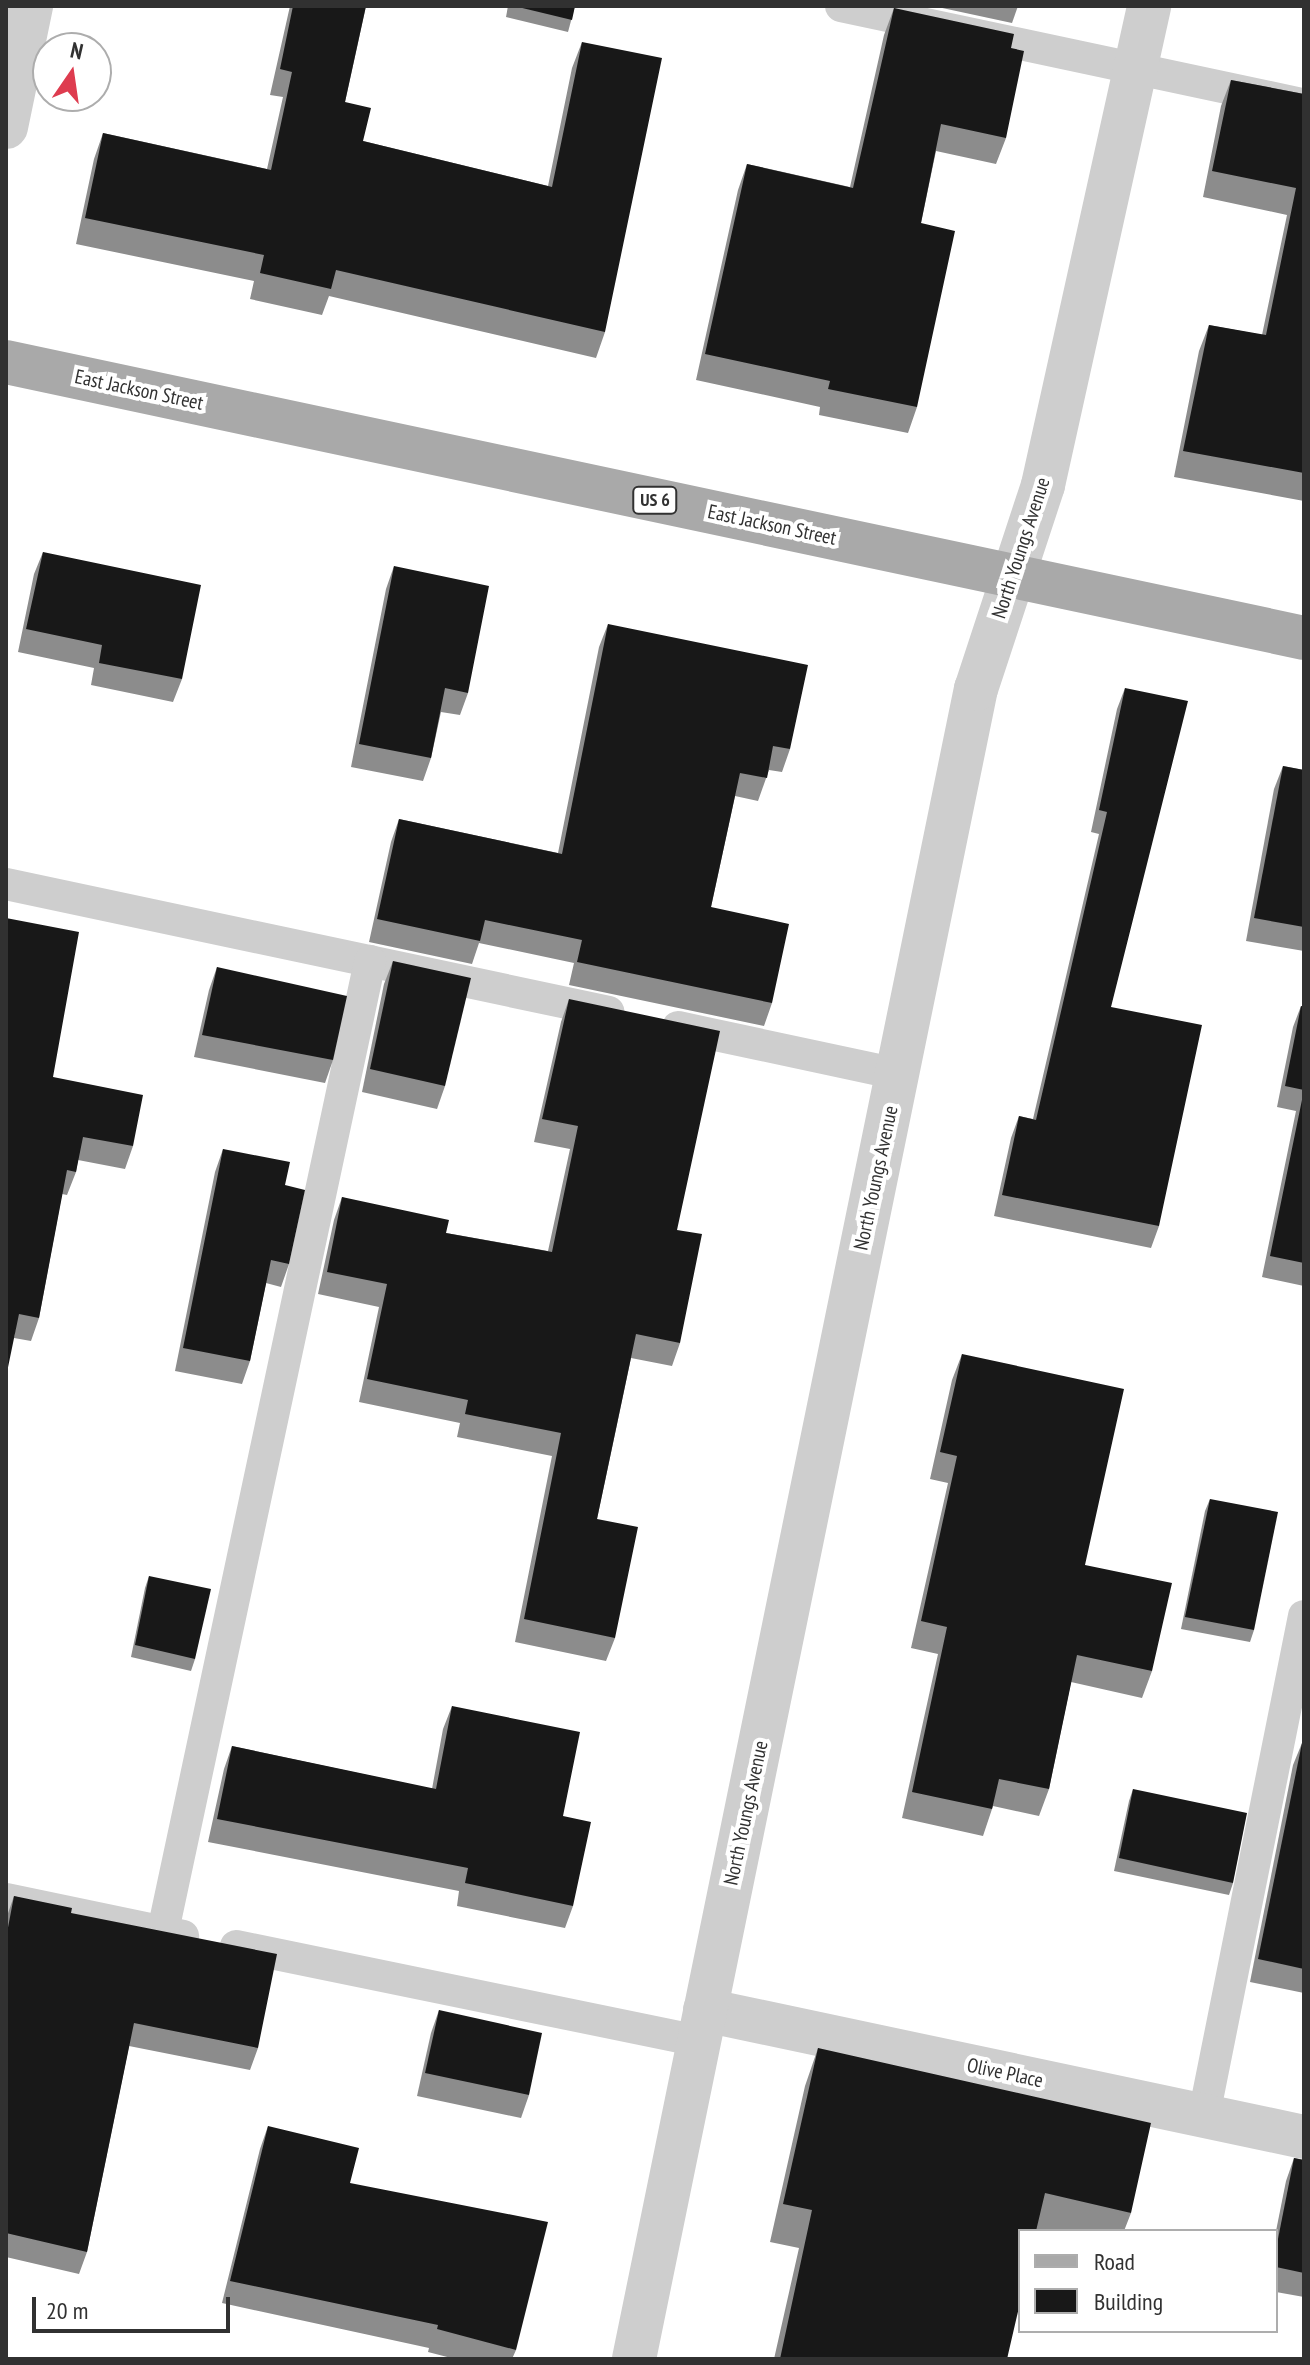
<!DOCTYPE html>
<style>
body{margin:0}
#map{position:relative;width:1310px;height:2365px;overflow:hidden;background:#fff;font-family:"PT Sans Narrow",sans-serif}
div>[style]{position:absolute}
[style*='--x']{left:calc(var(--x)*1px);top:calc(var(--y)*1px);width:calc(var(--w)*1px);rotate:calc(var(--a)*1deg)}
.service>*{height:32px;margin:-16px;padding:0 16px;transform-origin:16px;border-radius:16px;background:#cecece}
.minor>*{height:44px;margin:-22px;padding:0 22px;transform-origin:22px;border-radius:22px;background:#cecece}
.primary>*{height:44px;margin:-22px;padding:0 22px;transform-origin:22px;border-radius:22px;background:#a9a9a9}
.wall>*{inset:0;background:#8c8c8c}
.building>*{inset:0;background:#181818}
span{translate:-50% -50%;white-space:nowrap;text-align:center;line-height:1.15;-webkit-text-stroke:8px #fff;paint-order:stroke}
.shield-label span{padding:2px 6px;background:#fff;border:2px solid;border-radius:6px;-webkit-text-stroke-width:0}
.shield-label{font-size:18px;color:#313131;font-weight:700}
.street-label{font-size:20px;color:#313131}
.frame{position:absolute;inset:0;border:8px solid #313131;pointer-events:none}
.legend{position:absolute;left:1018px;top:2229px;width:260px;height:104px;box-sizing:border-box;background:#fff;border:2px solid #adadad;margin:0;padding:10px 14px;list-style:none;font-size:24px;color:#313131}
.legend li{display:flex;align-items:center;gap:16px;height:40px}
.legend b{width:40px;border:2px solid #adadad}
.north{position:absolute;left:32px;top:32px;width:80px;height:80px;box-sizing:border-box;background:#fff;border:2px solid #adadad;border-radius:50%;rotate:13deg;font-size:22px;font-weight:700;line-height:32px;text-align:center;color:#313131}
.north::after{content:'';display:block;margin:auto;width:28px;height:36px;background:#de3c4f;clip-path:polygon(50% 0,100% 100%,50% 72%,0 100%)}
.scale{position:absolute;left:32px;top:2297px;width:198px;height:36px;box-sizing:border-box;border:4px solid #313131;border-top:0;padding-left:10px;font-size:24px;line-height:28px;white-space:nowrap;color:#313131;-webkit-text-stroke:6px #fff;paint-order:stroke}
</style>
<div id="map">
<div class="service">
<div style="--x:841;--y:6;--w:473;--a:12"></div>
<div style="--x:6;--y:884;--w:616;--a:11.98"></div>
<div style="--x:678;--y:1027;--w:224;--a:12.1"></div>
<div style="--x:6;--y:1899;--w:181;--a:11.8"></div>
<div style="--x:163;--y:1931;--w:992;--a:-77.95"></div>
<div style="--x:236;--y:1946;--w:473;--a:11.6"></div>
<div style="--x:1204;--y:2115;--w:509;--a:-78.67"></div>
</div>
<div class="minor">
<div style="--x:6;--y:127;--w:124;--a:-78.3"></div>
<div style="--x:705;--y:2010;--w:612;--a:11.97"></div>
<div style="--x:634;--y:2359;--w:1705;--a:-78.43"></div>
<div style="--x:976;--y:689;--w:215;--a:-71.8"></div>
<div style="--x:1043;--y:485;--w:491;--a:-77.5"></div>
</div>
<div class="primary">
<div style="--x:6;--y:362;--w:1327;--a:12"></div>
</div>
<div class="wall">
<div style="clip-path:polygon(290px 6px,366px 6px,345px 102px,363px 141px,548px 186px,572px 68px,582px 42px,605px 332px,596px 358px,329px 296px,322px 315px,250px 299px,254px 281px,76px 244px,94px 159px,103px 133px,267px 169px,283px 97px,270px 95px)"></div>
<div style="clip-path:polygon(508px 6px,575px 6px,568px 32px,506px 17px)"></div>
<div style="clip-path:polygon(933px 6px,1018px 6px,1012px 23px)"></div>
<div style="clip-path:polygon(894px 8px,1011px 48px,1006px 138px,996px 164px,936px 151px,921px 223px,917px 407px,908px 433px,819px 415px,820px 407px,696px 380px,738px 190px,747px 164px,850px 187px,884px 35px)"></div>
<div style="clip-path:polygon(1231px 80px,1304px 94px,1304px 501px,1174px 477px,1199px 351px,1209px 325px,1262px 335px,1287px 215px,1203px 197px,1221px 106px)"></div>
<div style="clip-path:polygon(43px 552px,182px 679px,173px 702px,91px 685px,94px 668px,18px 652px,34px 574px)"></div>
<div style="clip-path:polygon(394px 566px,468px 693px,460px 715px,441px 712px,431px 758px,423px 781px,351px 767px,386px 589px)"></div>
<div style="clip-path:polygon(608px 624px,790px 749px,782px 772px,769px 770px,758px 801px,735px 796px,711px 907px,772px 1003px,764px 1026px,569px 985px,574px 963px,479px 943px,472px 964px,369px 942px,391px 842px,399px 819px,558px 853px,599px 647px)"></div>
<div style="clip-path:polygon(1125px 688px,1111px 1007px,1159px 1226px,1151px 1248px,994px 1216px,1011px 1138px,1019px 1116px,1033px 1119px,1099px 834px,1091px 832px,1117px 709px)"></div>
<div style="clip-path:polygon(1283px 766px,1304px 770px,1304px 951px,1246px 941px,1274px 789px)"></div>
<div style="clip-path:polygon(393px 961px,445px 1086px,437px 1109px,362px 1092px,384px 984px)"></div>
<div style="clip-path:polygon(217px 967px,333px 1060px,325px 1083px,194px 1057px,209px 990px)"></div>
<div style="clip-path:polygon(569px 999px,677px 1230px,680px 1343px,672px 1366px,631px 1358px,597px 1519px,615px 1638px,606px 1661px,515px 1642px,552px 1456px,457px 1437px,460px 1423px,359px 1402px,379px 1307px,318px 1294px,334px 1220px,342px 1197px,446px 1233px,548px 1251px,570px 1149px,534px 1142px,561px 1022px)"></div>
<div style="clip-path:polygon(1301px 1006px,1304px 1007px,1304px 1286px,1262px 1277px,1296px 1111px,1277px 1107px,1293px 1027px)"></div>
<div style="clip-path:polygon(53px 1077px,133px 1146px,125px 1169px,78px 1160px,76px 1172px,67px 1195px,62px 1194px,39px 1318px,31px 1341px,14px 1338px)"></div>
<div style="clip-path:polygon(223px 1149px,285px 1185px,289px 1264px,281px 1287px,266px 1283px,250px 1361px,242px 1384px,175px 1371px,215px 1172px)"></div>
<div style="clip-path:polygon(962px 1354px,1085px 1565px,1152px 1671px,1142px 1698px,1071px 1682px,1049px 1789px,1039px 1816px,993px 1806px,983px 1836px,902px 1818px,938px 1654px,911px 1648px,948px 1483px,930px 1479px,952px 1380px)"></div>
<div style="clip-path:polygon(1210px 1499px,1254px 1630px,1250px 1642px,1181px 1629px,1205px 1511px)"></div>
<div style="clip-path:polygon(149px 1576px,195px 1659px,191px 1671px,131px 1657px,145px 1588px)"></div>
<div style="clip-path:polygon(452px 1706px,563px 1816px,573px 1906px,565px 1928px,457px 1906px,459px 1891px,208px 1842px,224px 1769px,232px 1746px,432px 1789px,443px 1729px)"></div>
<div style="clip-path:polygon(1302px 1743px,1304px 1743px,1304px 1993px,1250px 1982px,1293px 1765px)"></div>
<div style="clip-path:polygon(1133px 1789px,1233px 1883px,1229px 1895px,1114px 1871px,1129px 1801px)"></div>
<div style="clip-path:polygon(14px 1896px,71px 1913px,258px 2048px,250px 2070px,129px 2046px,87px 2252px,79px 2274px,6px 2257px,6px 1919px)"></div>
<div style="clip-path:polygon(439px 2010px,529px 2095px,521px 2118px,417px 2096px,431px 2033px)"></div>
<div style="clip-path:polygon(818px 2048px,1131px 2213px,1124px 2231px,1020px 2231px,1007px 2359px,774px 2359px,799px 2248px,770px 2242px,805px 2086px)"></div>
<div style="clip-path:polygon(268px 2126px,350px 2183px,516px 2350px,512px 2359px,455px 2359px,428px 2352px,429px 2348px,222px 2303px,260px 2149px)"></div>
<div style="clip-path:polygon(1294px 2158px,1304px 2160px,1304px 2297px,1276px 2292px,1276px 2231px,1286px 2181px)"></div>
</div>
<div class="building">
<div style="clip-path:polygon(293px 6px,366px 6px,345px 102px,371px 108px,363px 141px,552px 187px,582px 42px,662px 58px,605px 332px,336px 270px,331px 289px,260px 273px,264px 255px,85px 218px,103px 133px,271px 170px,292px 72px,280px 69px)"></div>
<div style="clip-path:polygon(514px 6px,575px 6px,572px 20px)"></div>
<div style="clip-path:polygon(894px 8px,1014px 34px,1011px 48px,1024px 51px,1006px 138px,941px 124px,921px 223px,955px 231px,917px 407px,828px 389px,830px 381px,705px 354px,747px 164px,853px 188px)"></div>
<div style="clip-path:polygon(1231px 80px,1304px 94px,1304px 473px,1183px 451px,1209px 325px,1266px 335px,1296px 188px,1212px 171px)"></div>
<div style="clip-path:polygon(43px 552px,201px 585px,182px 679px,99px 663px,102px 645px,26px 629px)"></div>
<div style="clip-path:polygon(394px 566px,489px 586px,468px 693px,445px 688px,431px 758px,359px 744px)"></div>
<div style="clip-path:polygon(608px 624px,808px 665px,790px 749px,773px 746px,767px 778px,740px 773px,711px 907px,789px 924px,772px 1003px,577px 962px,582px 940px,485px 920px,480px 941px,377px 919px,399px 819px,562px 854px)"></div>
<div style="clip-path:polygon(1125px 688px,1188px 701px,1111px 1007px,1202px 1025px,1159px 1226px,1002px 1195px,1019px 1116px,1036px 1120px,1107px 812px,1099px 810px)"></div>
<div style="clip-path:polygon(1283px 766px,1304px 770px,1304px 927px,1254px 918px)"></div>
<div style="clip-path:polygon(6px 918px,79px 932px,53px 1077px,143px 1095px,133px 1146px,83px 1137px,76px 1172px,67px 1170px,39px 1318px,19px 1314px,6px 1377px)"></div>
<div style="clip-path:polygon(393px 961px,471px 978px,445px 1086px,370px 1069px)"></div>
<div style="clip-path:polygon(217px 967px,347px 996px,333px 1060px,202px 1035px)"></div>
<div style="clip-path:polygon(569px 999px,720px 1031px,677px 1230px,702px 1234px,680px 1343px,636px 1334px,597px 1519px,638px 1527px,615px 1638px,524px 1619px,561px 1433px,465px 1414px,468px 1400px,367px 1379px,387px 1284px,327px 1272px,342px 1197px,449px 1220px,446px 1233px,552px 1252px,578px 1126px,542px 1119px)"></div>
<div style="clip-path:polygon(1301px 1006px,1304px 1007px,1304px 1263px,1270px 1256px,1304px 1090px,1285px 1086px)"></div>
<div style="clip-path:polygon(223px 1149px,290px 1162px,285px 1185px,305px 1190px,289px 1264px,271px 1260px,250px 1361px,183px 1348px)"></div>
<div style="clip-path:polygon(962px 1354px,1124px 1389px,1085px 1565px,1172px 1583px,1152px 1671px,1077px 1655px,1049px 1789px,999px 1779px,992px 1809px,912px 1792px,947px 1627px,921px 1621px,957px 1456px,940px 1452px)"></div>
<div style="clip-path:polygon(1210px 1499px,1278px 1512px,1254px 1630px,1185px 1617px)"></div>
<div style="clip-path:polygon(149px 1576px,211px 1589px,195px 1659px,135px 1645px)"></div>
<div style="clip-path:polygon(452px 1706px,580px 1732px,563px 1816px,591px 1822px,573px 1906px,465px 1883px,468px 1868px,217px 1819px,232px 1746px,436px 1789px)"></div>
<div style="clip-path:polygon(1302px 1743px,1304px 1743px,1304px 1969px,1258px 1959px)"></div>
<div style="clip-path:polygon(1133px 1789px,1247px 1813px,1233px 1883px,1119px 1858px)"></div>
<div style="clip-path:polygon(14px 1896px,72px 1908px,71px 1913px,277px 1954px,258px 2048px,134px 2023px,87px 2252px,6px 2233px,6px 1938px)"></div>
<div style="clip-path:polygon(439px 2010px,542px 2033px,529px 2095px,425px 2073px)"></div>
<div style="clip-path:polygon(818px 2048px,1151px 2123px,1131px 2213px,1045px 2193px,1036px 2231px,1020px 2231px,1020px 2303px,1007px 2359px,780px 2359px,812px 2210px,783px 2204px)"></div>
<div style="clip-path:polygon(268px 2126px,359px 2148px,350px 2183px,548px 2222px,516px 2350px,437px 2329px,438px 2325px,230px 2281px)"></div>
<div style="clip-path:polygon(1294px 2158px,1304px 2160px,1304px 2273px,1276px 2267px,1276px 2249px)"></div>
</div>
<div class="shield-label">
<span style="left:655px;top:500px">US 6</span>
</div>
<div class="street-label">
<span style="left:139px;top:390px;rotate:12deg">East Jackson Street</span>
<span style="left:772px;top:525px;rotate:12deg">East Jackson Street</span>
<span style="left:1021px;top:548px;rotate:-72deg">North Youngs Avenue</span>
<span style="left:876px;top:1178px;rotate:-78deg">North Youngs Avenue</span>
<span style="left:746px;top:1813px;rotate:-78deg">North Youngs Avenue</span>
<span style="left:1005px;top:2073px;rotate:12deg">Olive Place</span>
</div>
<div class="frame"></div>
<ul class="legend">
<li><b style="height:10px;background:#a9a9a9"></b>Road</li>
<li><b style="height:22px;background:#181818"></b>Building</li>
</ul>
<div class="north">N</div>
<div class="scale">20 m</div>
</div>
